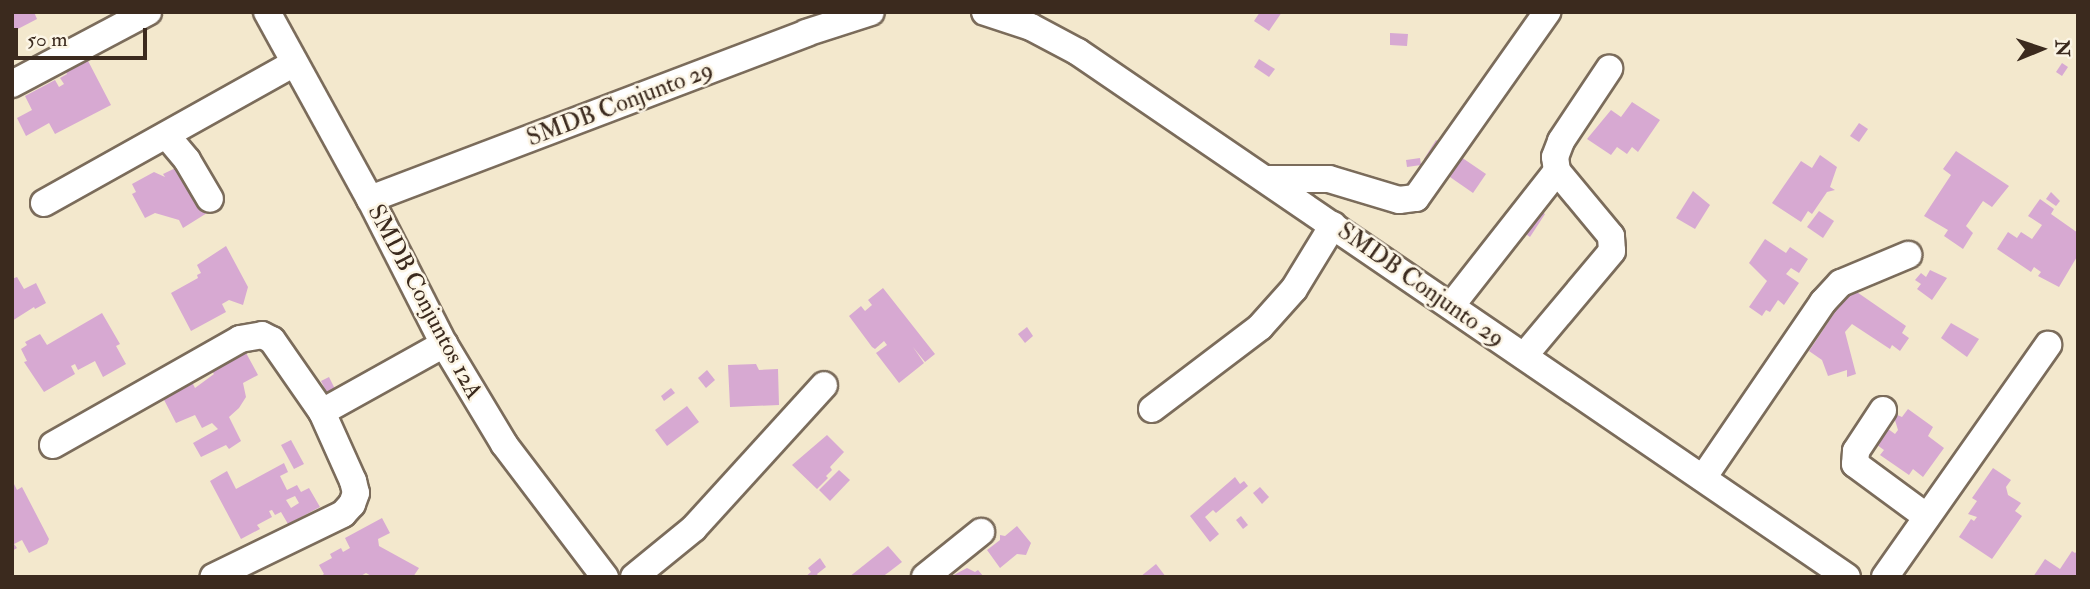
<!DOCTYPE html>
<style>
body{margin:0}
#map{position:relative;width:2090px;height:589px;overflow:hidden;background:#f3e8cd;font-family:"IM FELL Double Pica",serif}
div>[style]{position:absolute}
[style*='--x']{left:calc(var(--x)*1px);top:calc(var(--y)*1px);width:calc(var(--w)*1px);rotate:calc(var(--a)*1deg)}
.building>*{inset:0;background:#d7a9d2}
.roads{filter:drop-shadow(2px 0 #7b6c5b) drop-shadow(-2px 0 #7b6c5b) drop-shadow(0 2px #7b6c5b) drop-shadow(0 -2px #7b6c5b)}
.minor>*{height:26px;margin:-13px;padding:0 13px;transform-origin:13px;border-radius:13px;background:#fff}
span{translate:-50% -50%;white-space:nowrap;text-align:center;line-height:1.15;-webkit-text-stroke:5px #fcf5e5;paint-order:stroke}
.street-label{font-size:24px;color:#3b2a1e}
.frame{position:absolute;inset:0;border:14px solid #3b2a1e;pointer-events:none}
.north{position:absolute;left:2006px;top:14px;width:70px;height:70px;-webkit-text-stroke:5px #fcf5e5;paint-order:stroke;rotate:88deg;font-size:19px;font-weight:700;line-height:28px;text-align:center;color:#3b2a1e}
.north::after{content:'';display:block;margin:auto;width:24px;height:32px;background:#3b2a1e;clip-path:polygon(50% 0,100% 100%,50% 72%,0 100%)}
.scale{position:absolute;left:14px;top:28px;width:133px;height:32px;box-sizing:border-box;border:4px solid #3b2a1e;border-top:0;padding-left:9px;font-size:21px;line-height:24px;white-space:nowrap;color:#3b2a1e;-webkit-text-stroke:5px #fcf5e5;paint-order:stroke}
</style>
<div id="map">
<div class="building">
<div style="clip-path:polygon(12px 12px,34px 12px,37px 19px,14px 31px)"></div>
<div style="clip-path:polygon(1260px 12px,1282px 12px,1269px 31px,1254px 21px)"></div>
<div style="clip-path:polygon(1390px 33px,1408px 34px,1407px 46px,1390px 45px)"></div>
<div style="clip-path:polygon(86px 57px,111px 105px,55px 134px,49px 123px,26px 136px,17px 118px,32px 110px,25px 96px,55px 80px,59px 87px,64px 84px,60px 78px,67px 74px,64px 69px)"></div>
<div style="clip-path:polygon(1259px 59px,1275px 69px,1269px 77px,1254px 67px)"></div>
<div style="clip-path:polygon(2062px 63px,2068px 67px,2062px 76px,2056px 72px)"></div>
<div style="clip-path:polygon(1632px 102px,1660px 120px,1638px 152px,1632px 147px,1627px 154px,1617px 147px,1611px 155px,1587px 139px,1611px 110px,1621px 117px)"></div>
<div style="clip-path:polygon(1859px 123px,1868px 129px,1859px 142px,1850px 136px)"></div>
<div style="clip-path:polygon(1436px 140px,1486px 174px,1473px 193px,1424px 159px)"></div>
<div style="clip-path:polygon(1956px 151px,2009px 186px,1992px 207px,1983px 201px,1966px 226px,1963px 223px,1973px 233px,1963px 249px,1944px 236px,1948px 230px,1924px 216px,1951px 175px,1943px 169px)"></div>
<div style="clip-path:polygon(1820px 155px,1837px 167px,1830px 187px,1835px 190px,1827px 192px,1812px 214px,1808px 211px,1801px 222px,1772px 203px,1801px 161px,1812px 168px)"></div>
<div style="clip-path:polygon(1420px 158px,1421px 165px,1407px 167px,1406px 160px)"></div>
<div style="clip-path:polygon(184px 164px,215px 208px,183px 228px,179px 220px,155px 213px,145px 218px,132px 194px,136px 192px,132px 184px,154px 172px,165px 177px,163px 174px)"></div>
<div style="clip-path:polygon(1693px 191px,1710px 205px,1695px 229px,1676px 218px)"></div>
<div style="clip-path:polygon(2051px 192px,2060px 201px,2056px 206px,2046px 199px)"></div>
<div style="clip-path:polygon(2040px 199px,2054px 209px,2051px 214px,2078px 233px,2078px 255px,2059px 287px,2038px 276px,2041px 272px,2034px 267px,2031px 272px,1997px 249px,2008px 232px,2017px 238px,2021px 232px,2032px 239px,2042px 225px,2028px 216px)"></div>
<div style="clip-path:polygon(1535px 208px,1545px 214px,1530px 237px,1513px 225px)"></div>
<div style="clip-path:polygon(1819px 211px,1834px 221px,1823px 238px,1807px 227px)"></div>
<div style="clip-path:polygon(1765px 239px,1786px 253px,1790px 247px,1808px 259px,1799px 273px,1791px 268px,1786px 274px,1799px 283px,1784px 305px,1778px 300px,1770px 312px,1766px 310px,1762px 316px,1749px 307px,1767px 281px,1749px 263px)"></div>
<div style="clip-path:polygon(226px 246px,248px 287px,243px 305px,229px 300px,222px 304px,226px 312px,191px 331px,171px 293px,198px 278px,197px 275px,201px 273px,197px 265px)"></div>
<div style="clip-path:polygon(1930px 270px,1947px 278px,1932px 300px,1917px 289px,1921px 284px,1915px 280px,1921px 273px,1926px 277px)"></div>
<div style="clip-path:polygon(17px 277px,24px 289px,36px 283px,46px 303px,35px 309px,34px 307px,12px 321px,12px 279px)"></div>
<div style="clip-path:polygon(883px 288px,935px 354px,925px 362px,913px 347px,924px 363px,899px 383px,876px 353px,887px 345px,884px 341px,875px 349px,872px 347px,849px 316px,861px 306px,865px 311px,872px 305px,868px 300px)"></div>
<div style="clip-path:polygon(1851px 288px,1906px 326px,1902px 333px,1909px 338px,1900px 351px,1892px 345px,1890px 349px,1852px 324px,1845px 332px,1856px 374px,1847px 377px,1847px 370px,1828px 376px,1822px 360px,1809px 351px)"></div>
<div style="clip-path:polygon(102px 313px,120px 344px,116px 346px,126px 364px,103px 377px,95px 361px,78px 370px,75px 364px,71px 366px,75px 374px,44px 392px,24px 362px,27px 361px,21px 349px,27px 345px,25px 342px,40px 334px,47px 345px)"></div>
<div style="clip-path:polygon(1951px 323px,1979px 339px,1967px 357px,1941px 338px)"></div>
<div style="clip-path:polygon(1027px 327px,1033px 336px,1025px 343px,1018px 334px)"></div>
<div style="clip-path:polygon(245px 351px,258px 375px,243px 383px,246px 397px,239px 408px,229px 417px,241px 441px,229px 449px,226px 445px,201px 457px,193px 443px,218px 429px,212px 423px,202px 428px,195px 415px,176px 423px,162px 396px,191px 380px,195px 388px,214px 374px,211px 370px)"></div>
<div style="clip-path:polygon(728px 365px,756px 364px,759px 370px,778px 369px,779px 405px,730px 407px)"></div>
<div style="clip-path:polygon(707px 370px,715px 380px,706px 388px,698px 378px)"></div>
<div style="clip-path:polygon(329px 377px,335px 389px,327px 393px,321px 381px)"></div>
<div style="clip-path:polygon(671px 388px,675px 393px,664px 401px,661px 396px)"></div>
<div style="clip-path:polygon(687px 406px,699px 422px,667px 446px,655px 430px)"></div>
<div style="clip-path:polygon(1908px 409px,1933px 427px,1928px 436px,1944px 448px,1923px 477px,1913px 469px,1909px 475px,1880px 455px,1884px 450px,1873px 442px,1884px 426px,1895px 434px,1898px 430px,1894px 417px,1895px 414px,1902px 417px)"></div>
<div style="clip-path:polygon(827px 435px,844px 452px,830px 467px,832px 470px,826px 476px,828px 478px,817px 489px,792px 465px)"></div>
<div style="clip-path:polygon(291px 440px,304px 464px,294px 469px,281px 445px)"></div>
<div style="clip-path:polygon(evenodd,284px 463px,288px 472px,280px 476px,287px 490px,297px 485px,301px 492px,309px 488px,320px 507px,288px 524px,281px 512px,275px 515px,272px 510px,269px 511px,272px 517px,257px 525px,260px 529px,241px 539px,210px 481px,227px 471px,236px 489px,284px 463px,295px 496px,299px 503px,291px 508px,286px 500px,295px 496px)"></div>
<div style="clip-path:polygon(1993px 468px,2011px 480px,2006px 487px,2008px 495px,2021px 503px,2015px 511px,2022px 516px,1992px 559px,1959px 537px,1971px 519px,1974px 521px,1977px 517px,1968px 514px,1977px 501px,1972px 498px)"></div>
<div style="clip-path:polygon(839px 470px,850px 480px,830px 501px,819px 490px)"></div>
<div style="clip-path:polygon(1235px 477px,1240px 484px,1244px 481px,1248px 486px,1216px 513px,1213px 510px,1205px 517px,1219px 534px,1210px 542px,1190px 516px)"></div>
<div style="clip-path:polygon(12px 480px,17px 490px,22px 487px,49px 539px,47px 544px,29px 553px,22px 540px,14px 544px,17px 548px,12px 551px)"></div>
<div style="clip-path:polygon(1260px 487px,1269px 497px,1262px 504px,1253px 493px)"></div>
<div style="clip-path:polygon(1241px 516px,1248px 525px,1243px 529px,1236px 520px)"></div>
<div style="clip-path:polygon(382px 518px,390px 533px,378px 539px,379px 546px,419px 568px,413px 577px,373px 577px,366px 573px,359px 577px,320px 577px,324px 574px,319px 565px,332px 558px,330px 554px,341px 548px,343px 552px,350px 548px,345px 538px)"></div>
<div style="clip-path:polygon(1017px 526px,1031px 543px,1026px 555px,1017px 554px,1000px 568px,987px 550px,1000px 540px,1000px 535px,1005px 536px)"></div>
<div style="clip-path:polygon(888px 546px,902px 562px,889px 572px,882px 577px,849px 577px)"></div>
<div style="clip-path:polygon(2078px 550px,2078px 577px,2033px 577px,2045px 559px,2060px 569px,2072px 551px,2075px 553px)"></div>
<div style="clip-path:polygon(820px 558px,826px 567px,817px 574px,819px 577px,805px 577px,811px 572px,808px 568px)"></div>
<div style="clip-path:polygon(1156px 564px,1166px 577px,1140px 577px)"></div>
<div style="clip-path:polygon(967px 568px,975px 572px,978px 570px,984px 577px,950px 577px)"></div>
</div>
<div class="roads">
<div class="minor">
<div style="--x:267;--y:12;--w:213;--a:61.2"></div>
<div style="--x:370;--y:199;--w:163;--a:63"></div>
<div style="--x:444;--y:344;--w:117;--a:59"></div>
<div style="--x:504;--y:444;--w:167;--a:52.8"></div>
<div style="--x:985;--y:12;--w:48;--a:18.1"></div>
<div style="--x:1031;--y:27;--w:53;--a:28"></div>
<div style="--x:1078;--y:52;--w:931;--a:34.32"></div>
<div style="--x:12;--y:84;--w:154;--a:-27.9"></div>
<div style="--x:167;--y:136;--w:31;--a:50"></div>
<div style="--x:187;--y:160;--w:45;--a:59.5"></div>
<div style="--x:1267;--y:179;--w:62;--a:0"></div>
<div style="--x:1329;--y:179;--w:73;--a:16.7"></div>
<div style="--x:1399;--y:200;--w:17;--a:-7"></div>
<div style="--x:1416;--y:198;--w:228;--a:-54.8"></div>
<div style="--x:370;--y:199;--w:467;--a:-20.8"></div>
<div style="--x:806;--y:33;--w:68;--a:-17.9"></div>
<div style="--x:44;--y:203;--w:287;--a:-29.2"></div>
<div style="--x:1451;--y:306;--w:172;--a:-51.9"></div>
<div style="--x:1524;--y:356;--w:137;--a:-50"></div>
<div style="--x:1612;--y:251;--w:15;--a:-94"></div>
<div style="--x:1611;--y:236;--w:85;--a:-129.7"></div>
<div style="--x:1557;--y:171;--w:14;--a:-98"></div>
<div style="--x:1555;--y:157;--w:17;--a:-69"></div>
<div style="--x:1561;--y:141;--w:87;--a:-56.3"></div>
<div style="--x:1152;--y:409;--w:136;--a:-37.2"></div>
<div style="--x:1260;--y:327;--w:51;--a:-48.2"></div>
<div style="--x:1294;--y:289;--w:75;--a:-58.6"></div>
<div style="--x:1883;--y:410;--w:49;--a:123.4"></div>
<div style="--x:1856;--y:451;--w:13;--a:94"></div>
<div style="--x:1855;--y:464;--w:89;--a:36.4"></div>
<div style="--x:322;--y:412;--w:140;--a:-29.1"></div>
<div style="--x:53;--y:445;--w:215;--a:-29.5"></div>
<div style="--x:240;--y:339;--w:22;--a:-10"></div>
<div style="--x:262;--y:335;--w:11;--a:27"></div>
<div style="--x:272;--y:340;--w:88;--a:55.2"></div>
<div style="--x:322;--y:412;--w:76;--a:65.8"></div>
<div style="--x:353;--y:481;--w:12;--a:76"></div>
<div style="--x:356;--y:493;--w:12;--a:110"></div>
<div style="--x:352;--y:504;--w:13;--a:132"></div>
<div style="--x:343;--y:514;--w:144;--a:154.1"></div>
<div style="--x:1703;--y:478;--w:213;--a:-55.7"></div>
<div style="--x:1823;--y:302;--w:26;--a:-47"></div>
<div style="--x:1841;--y:283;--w:73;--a:-22.7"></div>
<div style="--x:634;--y:577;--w:77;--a:-39.2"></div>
<div style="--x:694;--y:528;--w:193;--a:-47.7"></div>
<div style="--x:925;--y:577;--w:72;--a:-38.8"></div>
<div style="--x:1885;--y:577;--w:284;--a:-54.9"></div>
</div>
</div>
<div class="street-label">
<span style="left:620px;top:104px;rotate:-21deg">SMDB Conjunto 29</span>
<span style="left:1421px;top:285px;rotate:35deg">SMDB Conjunto 29</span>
<span style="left:425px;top:302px;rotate:62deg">SMDB Conjuntos 12A</span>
</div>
<div class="frame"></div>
<div class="north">N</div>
<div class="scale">50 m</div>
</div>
